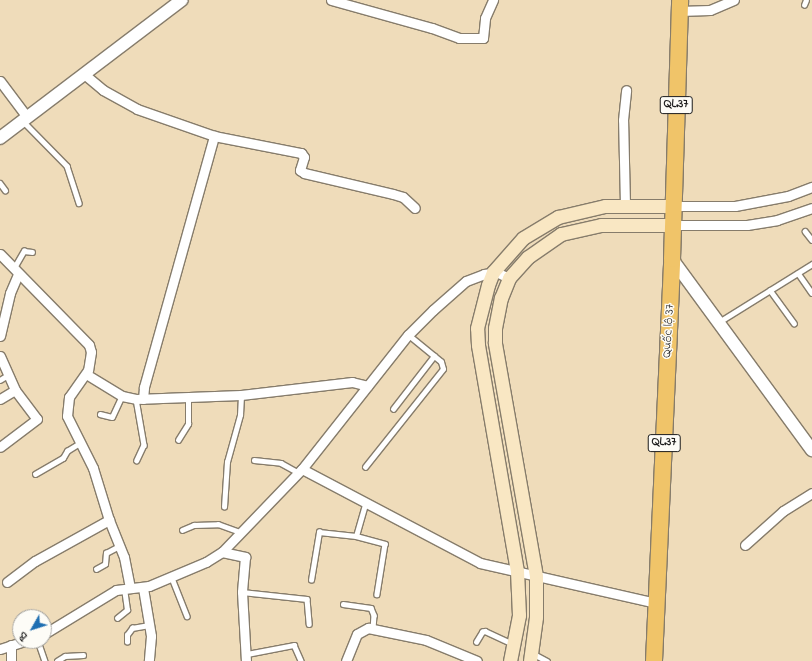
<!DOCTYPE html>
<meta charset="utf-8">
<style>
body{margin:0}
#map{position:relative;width:812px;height:661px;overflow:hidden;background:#efdcba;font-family:"Indie Flower",sans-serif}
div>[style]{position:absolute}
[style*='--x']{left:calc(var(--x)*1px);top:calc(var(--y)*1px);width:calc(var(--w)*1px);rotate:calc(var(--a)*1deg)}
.roads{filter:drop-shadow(1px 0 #867c6b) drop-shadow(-1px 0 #867c6b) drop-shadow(0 1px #867c6b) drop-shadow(0 -1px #867c6b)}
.service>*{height:4.5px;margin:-2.25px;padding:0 2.25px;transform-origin:2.25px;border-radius:2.25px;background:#fff}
.minor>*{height:9px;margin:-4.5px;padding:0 4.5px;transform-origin:4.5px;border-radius:4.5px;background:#fff}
.tertiary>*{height:12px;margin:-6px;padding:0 6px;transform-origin:6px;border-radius:6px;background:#fff}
.secondary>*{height:13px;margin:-6.5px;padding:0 6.5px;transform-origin:6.5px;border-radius:6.5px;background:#f9e7c3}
.trunk>*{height:16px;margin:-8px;padding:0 8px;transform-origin:8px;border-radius:8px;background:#f0c469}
span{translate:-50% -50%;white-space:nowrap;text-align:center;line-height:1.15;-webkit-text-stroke:3px #fdfcf7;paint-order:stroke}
.shield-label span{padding:1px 3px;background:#fdfcf7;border:1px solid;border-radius:3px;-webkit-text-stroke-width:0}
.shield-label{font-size:12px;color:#1c1c1c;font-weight:700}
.street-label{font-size:13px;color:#1c1c1c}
.north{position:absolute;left:12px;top:609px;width:40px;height:40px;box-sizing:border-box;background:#fdfcf7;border:1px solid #a3a29f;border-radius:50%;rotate:231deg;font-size:11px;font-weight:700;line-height:16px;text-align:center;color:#1c1c1c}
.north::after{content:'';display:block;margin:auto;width:14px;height:18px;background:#1f6fb2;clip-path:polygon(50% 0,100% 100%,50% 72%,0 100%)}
</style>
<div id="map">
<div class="roads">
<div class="service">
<div style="--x:804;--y:5;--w:5;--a:-68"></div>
<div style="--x:23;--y:121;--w:63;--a:45.6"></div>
<div style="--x:67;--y:166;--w:39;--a:72"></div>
<div style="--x:0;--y:183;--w:9;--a:54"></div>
<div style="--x:805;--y:231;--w:11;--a:52"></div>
<div style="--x:14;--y:268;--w:20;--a:-60"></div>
<div style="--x:24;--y:251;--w:8;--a:7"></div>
<div style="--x:798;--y:273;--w:24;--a:55"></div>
<div style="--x:770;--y:290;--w:41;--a:54"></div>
<div style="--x:719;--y:322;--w:110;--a:-31.9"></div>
<div style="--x:0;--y:380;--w:9;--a:-32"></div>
<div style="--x:136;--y:399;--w:47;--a:80.1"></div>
<div style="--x:144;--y:445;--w:17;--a:115"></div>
<div style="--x:393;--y:409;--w:67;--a:-52.3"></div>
<div style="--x:100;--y:414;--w:12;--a:14"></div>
<div style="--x:112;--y:417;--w:23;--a:-65"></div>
<div style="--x:178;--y:440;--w:19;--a:-58"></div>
<div style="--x:188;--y:424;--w:25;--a:-90"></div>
<div style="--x:254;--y:460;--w:27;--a:6"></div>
<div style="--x:281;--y:463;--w:21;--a:29"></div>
<div style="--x:365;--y:467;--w:125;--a:-51.5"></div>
<div style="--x:443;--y:369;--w:7;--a:-106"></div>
<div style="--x:441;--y:362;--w:43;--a:-140.7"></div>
<div style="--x:35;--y:474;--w:32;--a:-30"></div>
<div style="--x:63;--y:458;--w:8;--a:-60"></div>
<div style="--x:67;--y:451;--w:15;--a:-32"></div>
<div style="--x:224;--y:507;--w:45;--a:-86.2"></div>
<div style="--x:227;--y:462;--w:49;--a:-74.5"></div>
<div style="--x:240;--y:415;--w:20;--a:-87"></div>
<div style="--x:182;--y:530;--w:13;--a:-23"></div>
<div style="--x:194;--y:525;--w:24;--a:-2"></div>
<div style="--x:218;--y:524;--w:23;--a:20"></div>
<div style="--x:356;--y:536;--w:33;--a:-74"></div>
<div style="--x:96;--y:569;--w:10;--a:-29"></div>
<div style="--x:105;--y:564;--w:11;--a:-85"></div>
<div style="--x:106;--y:553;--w:15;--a:-28"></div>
<div style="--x:172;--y:578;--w:41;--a:68.5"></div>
<div style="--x:311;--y:580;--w:49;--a:-80.5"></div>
<div style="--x:319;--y:532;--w:37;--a:6"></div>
<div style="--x:356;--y:536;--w:30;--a:15"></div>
<div style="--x:385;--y:544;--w:51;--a:99.1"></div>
<div style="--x:242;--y:592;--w:65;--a:6.1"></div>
<div style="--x:307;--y:599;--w:25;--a:85"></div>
<div style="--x:343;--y:604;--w:28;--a:8"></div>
<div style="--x:371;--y:608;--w:8;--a:67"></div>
<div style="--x:374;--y:615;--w:13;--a:94"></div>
<div style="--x:117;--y:618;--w:13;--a:-39"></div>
<div style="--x:127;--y:610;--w:21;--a:-98"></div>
<div style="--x:38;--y:641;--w:21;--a:71"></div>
<div style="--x:127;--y:642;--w:7;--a:-90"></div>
<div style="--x:127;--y:635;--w:9;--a:-54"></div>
<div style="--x:132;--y:628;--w:17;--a:-10"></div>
<div style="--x:476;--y:642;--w:12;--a:-59"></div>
<div style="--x:482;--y:632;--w:3;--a:-18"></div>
<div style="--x:485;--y:631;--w:31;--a:25"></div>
<div style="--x:532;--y:653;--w:17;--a:28"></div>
<div style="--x:247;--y:654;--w:48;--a:-10.8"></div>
<div style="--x:294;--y:645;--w:17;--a:66"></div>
<div style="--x:57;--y:661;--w:9;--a:-32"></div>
<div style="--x:65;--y:656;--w:18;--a:-3"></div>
</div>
<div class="minor">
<div style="--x:331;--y:0;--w:105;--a:15.5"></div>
<div style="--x:432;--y:28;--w:29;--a:20"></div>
<div style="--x:459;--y:38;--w:24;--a:0"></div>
<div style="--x:483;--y:38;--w:20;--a:-84"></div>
<div style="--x:485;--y:18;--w:20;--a:-66"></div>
<div style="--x:679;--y:11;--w:31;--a:-2"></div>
<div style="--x:710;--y:10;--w:26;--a:-23"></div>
<div style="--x:84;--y:74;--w:25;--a:40"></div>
<div style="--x:103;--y:90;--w:39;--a:29"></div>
<div style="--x:137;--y:109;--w:82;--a:19.3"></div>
<div style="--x:214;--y:136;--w:89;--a:11.1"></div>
<div style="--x:301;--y:153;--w:5;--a:53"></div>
<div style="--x:304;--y:157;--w:14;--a:107"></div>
<div style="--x:300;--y:170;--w:5;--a:37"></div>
<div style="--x:304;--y:173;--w:91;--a:13.3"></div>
<div style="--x:393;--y:194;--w:10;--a:17"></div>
<div style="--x:403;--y:197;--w:16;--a:43"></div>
<div style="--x:0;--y:81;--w:45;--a:53.1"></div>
<div style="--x:625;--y:205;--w:85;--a:-91.3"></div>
<div style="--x:623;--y:120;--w:30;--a:-84"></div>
<div style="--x:673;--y:206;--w:62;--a:0"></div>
<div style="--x:735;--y:206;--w:54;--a:-10.7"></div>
<div style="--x:788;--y:196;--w:26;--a:-21"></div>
<div style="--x:672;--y:225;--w:75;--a:0"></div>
<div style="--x:747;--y:225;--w:30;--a:-9"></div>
<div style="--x:777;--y:220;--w:37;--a:-19"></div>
<div style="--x:0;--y:254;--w:127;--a:45.6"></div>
<div style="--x:89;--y:345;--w:7;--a:74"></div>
<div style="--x:91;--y:352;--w:18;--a:99"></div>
<div style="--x:88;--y:370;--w:33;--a:125"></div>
<div style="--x:69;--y:397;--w:19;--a:96"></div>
<div style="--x:67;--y:416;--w:58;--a:63.4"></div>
<div style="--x:93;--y:468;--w:54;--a:72.9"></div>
<div style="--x:109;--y:520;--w:40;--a:68"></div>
<div style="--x:124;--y:557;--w:31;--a:79"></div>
<div style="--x:0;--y:336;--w:44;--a:-76.9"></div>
<div style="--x:10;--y:293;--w:21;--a:-67"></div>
<div style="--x:0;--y:356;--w:37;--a:66"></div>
<div style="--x:15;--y:390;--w:36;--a:53"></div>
<div style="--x:37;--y:419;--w:46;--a:142.9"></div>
<div style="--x:86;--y:374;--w:42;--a:31.4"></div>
<div style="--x:122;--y:396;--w:14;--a:12"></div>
<div style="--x:136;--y:399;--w:105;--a:-2.2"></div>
<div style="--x:241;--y:395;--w:112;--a:-6.7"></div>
<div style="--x:352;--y:382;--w:16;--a:14"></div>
<div style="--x:0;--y:399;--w:17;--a:-31"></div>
<div style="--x:143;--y:399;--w:12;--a:-85"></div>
<div style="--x:144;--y:387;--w:261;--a:-74.4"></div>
<div style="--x:302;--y:469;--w:171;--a:-51.7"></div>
<div style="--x:408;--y:335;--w:35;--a:-45"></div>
<div style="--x:433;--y:310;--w:44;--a:-41.3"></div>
<div style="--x:466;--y:281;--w:19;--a:-21"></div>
<div style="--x:484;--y:274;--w:12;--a:-9"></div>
<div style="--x:496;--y:272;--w:14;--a:25"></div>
<div style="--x:745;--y:545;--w:51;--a:-41.8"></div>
<div style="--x:783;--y:511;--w:34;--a:-32"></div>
<div style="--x:222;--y:552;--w:24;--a:12"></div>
<div style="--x:245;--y:557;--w:35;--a:95"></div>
<div style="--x:242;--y:592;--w:69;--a:86.7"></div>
<div style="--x:7;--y:582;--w:35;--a:-37"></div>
<div style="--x:35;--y:561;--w:85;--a:-29"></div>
<div style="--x:143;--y:588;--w:49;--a:80.5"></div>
<div style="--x:151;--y:636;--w:25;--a:95"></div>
<div style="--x:44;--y:634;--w:84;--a:-31.4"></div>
<div style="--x:116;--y:590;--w:33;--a:-7"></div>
<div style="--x:149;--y:586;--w:62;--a:-22.8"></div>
<div style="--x:206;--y:562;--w:19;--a:-32"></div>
<div style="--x:222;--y:552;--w:115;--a:-46.1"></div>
<div style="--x:302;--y:469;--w:201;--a:27.8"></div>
<div style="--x:480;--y:563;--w:180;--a:12.8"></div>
<div style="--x:0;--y:649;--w:26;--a:-18"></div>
<div style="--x:11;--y:661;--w:16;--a:-90"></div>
<div style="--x:346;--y:661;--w:29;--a:-68"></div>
<div style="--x:357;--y:634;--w:13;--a:-29"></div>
<div style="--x:368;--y:628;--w:59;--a:11.7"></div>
<div style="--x:426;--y:640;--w:55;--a:22.4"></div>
</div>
<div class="tertiary">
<div style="--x:0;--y:138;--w:228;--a:-37.2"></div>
<div style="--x:672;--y:259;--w:237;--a:53.8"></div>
</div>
<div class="secondary">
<div style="--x:510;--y:661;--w:47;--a:-78.9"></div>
<div style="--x:519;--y:615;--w:44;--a:-92.6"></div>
<div style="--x:517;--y:571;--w:229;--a:-99.8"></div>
<div style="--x:478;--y:345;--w:17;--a:-93"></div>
<div style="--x:477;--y:328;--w:44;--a:-75.7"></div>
<div style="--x:488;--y:285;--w:14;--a:-69"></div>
<div style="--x:493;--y:272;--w:45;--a:-48.6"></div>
<div style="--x:523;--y:238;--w:41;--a:-31"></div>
<div style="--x:558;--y:217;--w:48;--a:-13.2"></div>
<div style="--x:605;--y:206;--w:68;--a:0"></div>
<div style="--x:530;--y:661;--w:44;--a:-82.2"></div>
<div style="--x:536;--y:617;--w:41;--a:-90"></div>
<div style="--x:536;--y:576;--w:237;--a:-100"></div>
<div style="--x:495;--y:343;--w:15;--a:-90"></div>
<div style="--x:495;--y:328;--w:31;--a:-79"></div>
<div style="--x:501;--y:298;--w:22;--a:-68"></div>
<div style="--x:509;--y:278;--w:28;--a:-48"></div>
<div style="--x:528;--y:257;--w:40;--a:-34.9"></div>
<div style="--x:561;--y:234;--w:41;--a:-12.7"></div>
<div style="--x:601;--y:225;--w:71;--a:0"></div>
</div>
<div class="trunk">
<div style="--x:654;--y:661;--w:402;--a:-87.4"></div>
<div style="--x:672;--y:259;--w:259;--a:-88.2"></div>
</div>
</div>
<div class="shield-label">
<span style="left:676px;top:105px">QL.37</span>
<span style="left:664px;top:443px">QL.37</span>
</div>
<div class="street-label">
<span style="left:669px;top:331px;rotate:-87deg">Quốc lộ 37</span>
</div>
<div class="north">B</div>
</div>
